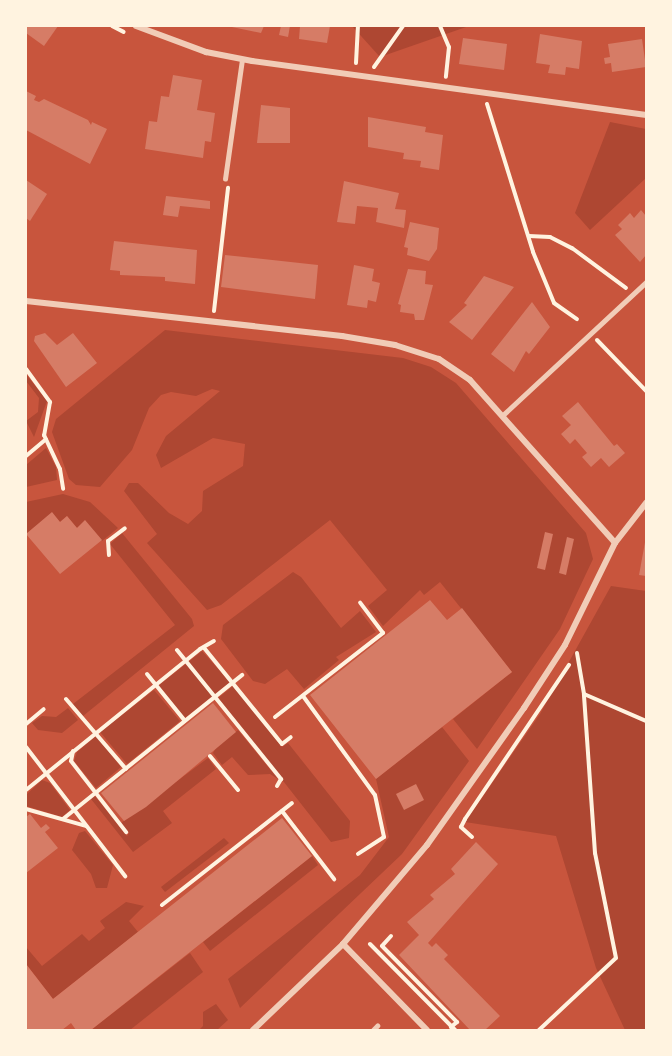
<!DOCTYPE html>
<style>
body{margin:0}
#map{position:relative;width:672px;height:1056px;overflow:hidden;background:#c8553d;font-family:"Varela Round",sans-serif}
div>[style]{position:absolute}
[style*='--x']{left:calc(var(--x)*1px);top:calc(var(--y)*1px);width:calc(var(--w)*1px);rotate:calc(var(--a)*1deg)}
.green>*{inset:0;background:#ae4732}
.building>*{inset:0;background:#d67c66}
.path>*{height:4px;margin:-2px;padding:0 2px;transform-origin:2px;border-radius:2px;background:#fff3e0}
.service>*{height:4.5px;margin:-2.25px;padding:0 2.25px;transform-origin:2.25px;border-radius:2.25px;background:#f1ccb7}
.minor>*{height:6px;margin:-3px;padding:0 3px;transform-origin:3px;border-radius:3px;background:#f1ccb7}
span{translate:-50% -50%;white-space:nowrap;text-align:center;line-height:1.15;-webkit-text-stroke:6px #fff3e0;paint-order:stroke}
.frame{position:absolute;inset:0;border:27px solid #fff3e0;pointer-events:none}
</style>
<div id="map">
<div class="green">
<div style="clip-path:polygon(352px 26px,469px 26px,380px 57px)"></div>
<div style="clip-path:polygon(610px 122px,646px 129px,646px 178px,590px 230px,575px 213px)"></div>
<div style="clip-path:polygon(165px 330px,403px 358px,431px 367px,456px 383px,586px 533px,593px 559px,560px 629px,477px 749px,453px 719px,512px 672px,440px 582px,424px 595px,420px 590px,383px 626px,368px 606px,387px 590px,330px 520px,221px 605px,207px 610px,147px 543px,157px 534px,124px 491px,129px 483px,138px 483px,169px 513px,188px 524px,202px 511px,203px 491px,243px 466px,245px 444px,213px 438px,161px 468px,156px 455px,166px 436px,220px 391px,212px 389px,196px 396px,171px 392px,161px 395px,149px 408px,132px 450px,100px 487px,76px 485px,69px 479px,52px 432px,56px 419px)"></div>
<div style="clip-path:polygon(26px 374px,47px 401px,34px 437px,26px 421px,38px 412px,39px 398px,26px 381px)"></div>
<div style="clip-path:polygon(46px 448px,56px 467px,57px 480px,26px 487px,26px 465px)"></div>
<div style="clip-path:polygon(63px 494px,90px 502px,118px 528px,102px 541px,85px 521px,77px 528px,67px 516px,60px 522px,52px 513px,26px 534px,26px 502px)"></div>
<div style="clip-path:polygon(122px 533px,192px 619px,194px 626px,83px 716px,73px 704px,175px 625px,110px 544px)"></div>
<div style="clip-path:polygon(293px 572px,301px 577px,341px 628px,360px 611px,376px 632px,336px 657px,339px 660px,304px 689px,287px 669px,265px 684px,253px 681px,221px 639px,223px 625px)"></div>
<div style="clip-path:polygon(611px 586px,646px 591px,646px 1030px,625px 1030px,596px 968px,556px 836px,465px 822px,540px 714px)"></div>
<div style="clip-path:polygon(202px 651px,230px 682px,185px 718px,158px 686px)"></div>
<div style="clip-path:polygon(233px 686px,282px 747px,288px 743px,350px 821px,349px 838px,331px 842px,218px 698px)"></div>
<div style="clip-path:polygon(154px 690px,180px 721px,127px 764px,100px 732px)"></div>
<div style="clip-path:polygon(68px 708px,78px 720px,62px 733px,38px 730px,32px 723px,42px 716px,56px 717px)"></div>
<div style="clip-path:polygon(442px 727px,469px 761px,402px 854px,240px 1008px,228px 979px,360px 875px,389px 837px,376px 779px)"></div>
<div style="clip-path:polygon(238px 730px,278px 779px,270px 774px,248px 775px,232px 757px,222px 765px,213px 753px,216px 748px)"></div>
<div style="clip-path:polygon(96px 736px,121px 767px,96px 788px,74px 761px,77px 752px)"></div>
<div style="clip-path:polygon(208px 758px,216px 769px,163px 811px,172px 823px,133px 852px,91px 799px,95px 796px,127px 836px,129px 833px,121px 823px)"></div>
<div style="clip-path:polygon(42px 780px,50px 783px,70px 810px,62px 817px,26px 806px,26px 795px)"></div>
<div style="clip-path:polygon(85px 831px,113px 865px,107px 888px,96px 888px,91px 874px,72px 850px,79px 833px)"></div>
<div style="clip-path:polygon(224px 838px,229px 843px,165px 892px,161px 887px)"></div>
<div style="clip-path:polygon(312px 856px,318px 865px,210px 951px,203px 942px)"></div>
<div style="clip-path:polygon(126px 902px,144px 906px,129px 921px,138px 932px,53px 999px,26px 964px,26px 947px,42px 966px,82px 934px,89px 941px,105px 928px,100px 921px)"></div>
<div style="clip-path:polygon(190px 953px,203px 972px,130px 1030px,91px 1030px)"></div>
<div style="clip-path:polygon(216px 1004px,228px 1020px,217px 1030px,199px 1030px,203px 1026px,203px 1012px)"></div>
</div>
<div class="building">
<div style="clip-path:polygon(26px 26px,58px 26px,44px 46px,26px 33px)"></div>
<div style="clip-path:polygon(227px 26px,264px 26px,261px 33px)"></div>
<div style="clip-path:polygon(281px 26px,290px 26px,288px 37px,279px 35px)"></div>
<div style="clip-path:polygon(300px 26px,330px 26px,327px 43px,299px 39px)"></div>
<div style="clip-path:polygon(540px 34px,582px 41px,579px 69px,566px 67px,565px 75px,548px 73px,550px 65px,536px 63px)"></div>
<div style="clip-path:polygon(463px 38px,507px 44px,504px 70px,459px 64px)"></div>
<div style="clip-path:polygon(642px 39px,646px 67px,612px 72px,611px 63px,605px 64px,604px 58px,610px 57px,608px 44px)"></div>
<div style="clip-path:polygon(173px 75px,202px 80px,197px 110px,215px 113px,211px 142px,205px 141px,203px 158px,145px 149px,149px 121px,157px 122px,161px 96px,169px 97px)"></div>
<div style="clip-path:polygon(26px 91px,36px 96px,34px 100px,39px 102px,44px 99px,88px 120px,91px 125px,92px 122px,107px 129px,90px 164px,26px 130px)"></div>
<div style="clip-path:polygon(261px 105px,290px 108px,290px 143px,257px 143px)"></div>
<div style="clip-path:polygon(368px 117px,426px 127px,425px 132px,443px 135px,439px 170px,420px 167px,421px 161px,403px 159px,404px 153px,368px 147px)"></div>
<div style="clip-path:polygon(26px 180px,47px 194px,30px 221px,26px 218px)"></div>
<div style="clip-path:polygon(344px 181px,399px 193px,395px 209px,406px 210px,404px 228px,376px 222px,378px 208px,357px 206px,355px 224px,337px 222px)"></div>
<div style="clip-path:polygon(166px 196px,210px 201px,210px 209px,180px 206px,178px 217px,163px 215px)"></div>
<div style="clip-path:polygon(641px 210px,646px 216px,646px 255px,640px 262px,615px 235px,622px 229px,618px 225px,630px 213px,634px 218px)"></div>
<div style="clip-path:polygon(410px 222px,439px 228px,437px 249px,429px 261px,407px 255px,408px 248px,404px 247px)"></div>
<div style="clip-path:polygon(114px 241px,197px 250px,195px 284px,165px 281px,165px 277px,120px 275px,120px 271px,110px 270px)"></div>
<div style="clip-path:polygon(225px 255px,318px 265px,315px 299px,221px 287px)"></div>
<div style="clip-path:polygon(354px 265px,374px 269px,372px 281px,380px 283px,376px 302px,368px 300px,367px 308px,347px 305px)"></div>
<div style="clip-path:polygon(408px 269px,426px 271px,425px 284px,433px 285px,424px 320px,415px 320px,414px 314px,400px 312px,401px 305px,398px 304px)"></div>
<div style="clip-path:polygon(484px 276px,514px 287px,472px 340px,449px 322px,467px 305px,464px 303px)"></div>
<div style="clip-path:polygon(532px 302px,550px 327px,529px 354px,526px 351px,514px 372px,491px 354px)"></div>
<div style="clip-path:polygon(45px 333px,57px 345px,73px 333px,97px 363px,66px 387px,34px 341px,35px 336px)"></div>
<div style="clip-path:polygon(578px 402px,614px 446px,617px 444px,625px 453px,609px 467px,601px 458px,591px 467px,582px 457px,587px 453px,575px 439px,570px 444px,561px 434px,571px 425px,562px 416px)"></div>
<div style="clip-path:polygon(52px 512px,60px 522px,67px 516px,77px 528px,85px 520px,102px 540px,60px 574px,26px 534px)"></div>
<div style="clip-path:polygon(545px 532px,553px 534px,545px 570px,537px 568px)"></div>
<div style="clip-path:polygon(567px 537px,574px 539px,566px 575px,559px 573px)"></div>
<div style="clip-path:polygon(646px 537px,646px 576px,639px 575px)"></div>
<div style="clip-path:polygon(430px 600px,447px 620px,462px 608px,512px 672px,376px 779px,310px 695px)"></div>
<div style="clip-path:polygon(213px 703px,236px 732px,146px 807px,124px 821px,101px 793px)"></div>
<div style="clip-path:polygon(416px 784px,424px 800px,404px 810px,396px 794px)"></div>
<div style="clip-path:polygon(30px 814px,41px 828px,46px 824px,50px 828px,45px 832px,58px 848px,26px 873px,26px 817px)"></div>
<div style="clip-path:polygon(282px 818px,312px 856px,91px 1030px,76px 1030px,71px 1023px,62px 1030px,26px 1030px,26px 964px,53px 999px)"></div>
<div style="clip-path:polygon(476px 842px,498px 864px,428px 943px,432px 947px,436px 943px,448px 955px,444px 959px,500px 1016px,485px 1030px,470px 1030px,399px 955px,419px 935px,407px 922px,434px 899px,430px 895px,455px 874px,451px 869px)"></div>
</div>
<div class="path">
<div style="--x:112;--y:26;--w:13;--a:27"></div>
<div style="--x:440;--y:26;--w:23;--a:67"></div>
<div style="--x:449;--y:47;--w:30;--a:96"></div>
<div style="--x:356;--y:63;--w:37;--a:-87"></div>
<div style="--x:374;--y:67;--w:50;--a:-54.7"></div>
<div style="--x:487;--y:104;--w:155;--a:72.7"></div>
<div style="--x:533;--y:252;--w:55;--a:67.6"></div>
<div style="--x:554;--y:303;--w:28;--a:35"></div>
<div style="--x:529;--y:236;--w:21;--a:3"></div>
<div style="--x:550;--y:237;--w:25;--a:27"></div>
<div style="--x:572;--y:248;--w:67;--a:36.5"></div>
<div style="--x:214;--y:311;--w:124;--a:-83.5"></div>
<div style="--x:597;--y:340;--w:71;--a:46.1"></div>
<div style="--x:26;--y:369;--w:41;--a:54"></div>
<div style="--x:50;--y:402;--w:34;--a:100"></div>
<div style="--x:44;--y:435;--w:38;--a:65"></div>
<div style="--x:60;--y:469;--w:20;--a:81"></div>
<div style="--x:26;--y:456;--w:26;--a:-40"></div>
<div style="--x:109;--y:555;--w:14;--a:-94"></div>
<div style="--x:108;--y:541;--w:21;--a:-37"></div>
<div style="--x:205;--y:649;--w:122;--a:51"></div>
<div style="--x:282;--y:744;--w:11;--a:-38"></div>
<div style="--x:177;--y:650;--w:166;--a:51.1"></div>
<div style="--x:281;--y:779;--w:8;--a:120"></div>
<div style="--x:577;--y:653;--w:42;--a:80.3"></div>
<div style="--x:147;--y:674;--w:60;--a:51"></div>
<div style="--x:303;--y:696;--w:122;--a:54"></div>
<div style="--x:375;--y:795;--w:43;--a:77.9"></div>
<div style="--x:384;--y:837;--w:31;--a:147"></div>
<div style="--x:66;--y:699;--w:92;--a:49.4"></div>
<div style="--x:275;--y:717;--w:137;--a:-37.9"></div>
<div style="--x:383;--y:633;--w:38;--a:-127"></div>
<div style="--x:26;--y:724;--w:23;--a:-40"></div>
<div style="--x:26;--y:747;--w:163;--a:52.5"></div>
<div style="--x:73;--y:751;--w:10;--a:101"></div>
<div style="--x:71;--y:761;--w:90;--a:52.2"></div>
<div style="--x:210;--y:756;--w:44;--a:50.5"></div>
<div style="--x:26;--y:790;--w:224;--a:-39"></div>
<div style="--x:200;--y:649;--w:16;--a:-30"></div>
<div style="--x:26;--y:809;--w:62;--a:15.8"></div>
<div style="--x:282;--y:811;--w:86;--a:52.6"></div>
<div style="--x:63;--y:819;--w:230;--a:-38.8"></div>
<div style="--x:472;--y:837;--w:15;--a:-138"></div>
<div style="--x:461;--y:827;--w:9;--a:-63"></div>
<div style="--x:465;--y:819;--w:186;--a:-56"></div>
<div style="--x:162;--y:905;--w:165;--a:-38.1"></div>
<div style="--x:391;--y:936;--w:13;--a:132"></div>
<div style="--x:382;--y:946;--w:107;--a:45.4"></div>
<div style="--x:457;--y:1022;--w:8;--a:140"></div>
<div style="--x:370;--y:944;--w:121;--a:45.3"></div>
<div style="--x:539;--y:1030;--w:105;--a:-43.1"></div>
<div style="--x:616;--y:958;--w:107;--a:-101.3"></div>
<div style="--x:595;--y:853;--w:159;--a:-94"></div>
<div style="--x:584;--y:694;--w:68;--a:23.5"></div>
</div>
<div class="service">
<div style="--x:225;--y:179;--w:120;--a:-81.9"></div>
<div style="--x:503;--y:415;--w:195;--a:-42.9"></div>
<div style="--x:373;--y:1030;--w:6;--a:-45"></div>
</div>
<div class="minor">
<div style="--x:136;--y:26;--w:75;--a:20.4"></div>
<div style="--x:206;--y:52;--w:47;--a:11.1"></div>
<div style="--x:252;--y:61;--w:398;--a:7.8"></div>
<div style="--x:26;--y:301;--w:318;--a:6.3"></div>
<div style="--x:342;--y:336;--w:54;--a:9.6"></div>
<div style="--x:395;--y:345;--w:46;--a:17.7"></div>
<div style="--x:439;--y:359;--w:37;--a:34"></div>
<div style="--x:470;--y:380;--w:218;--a:48.3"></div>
<div style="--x:343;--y:944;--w:120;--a:45.7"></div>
<div style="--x:253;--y:1030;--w:124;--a:-43.7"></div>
<div style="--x:343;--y:944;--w:130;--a:-49.7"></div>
<div style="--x:427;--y:845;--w:168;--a:-54.7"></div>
<div style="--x:524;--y:708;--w:75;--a:-56.9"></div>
<div style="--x:565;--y:645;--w:114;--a:-63.9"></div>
<div style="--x:615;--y:543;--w:51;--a:-52.2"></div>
</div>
<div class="frame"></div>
</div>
